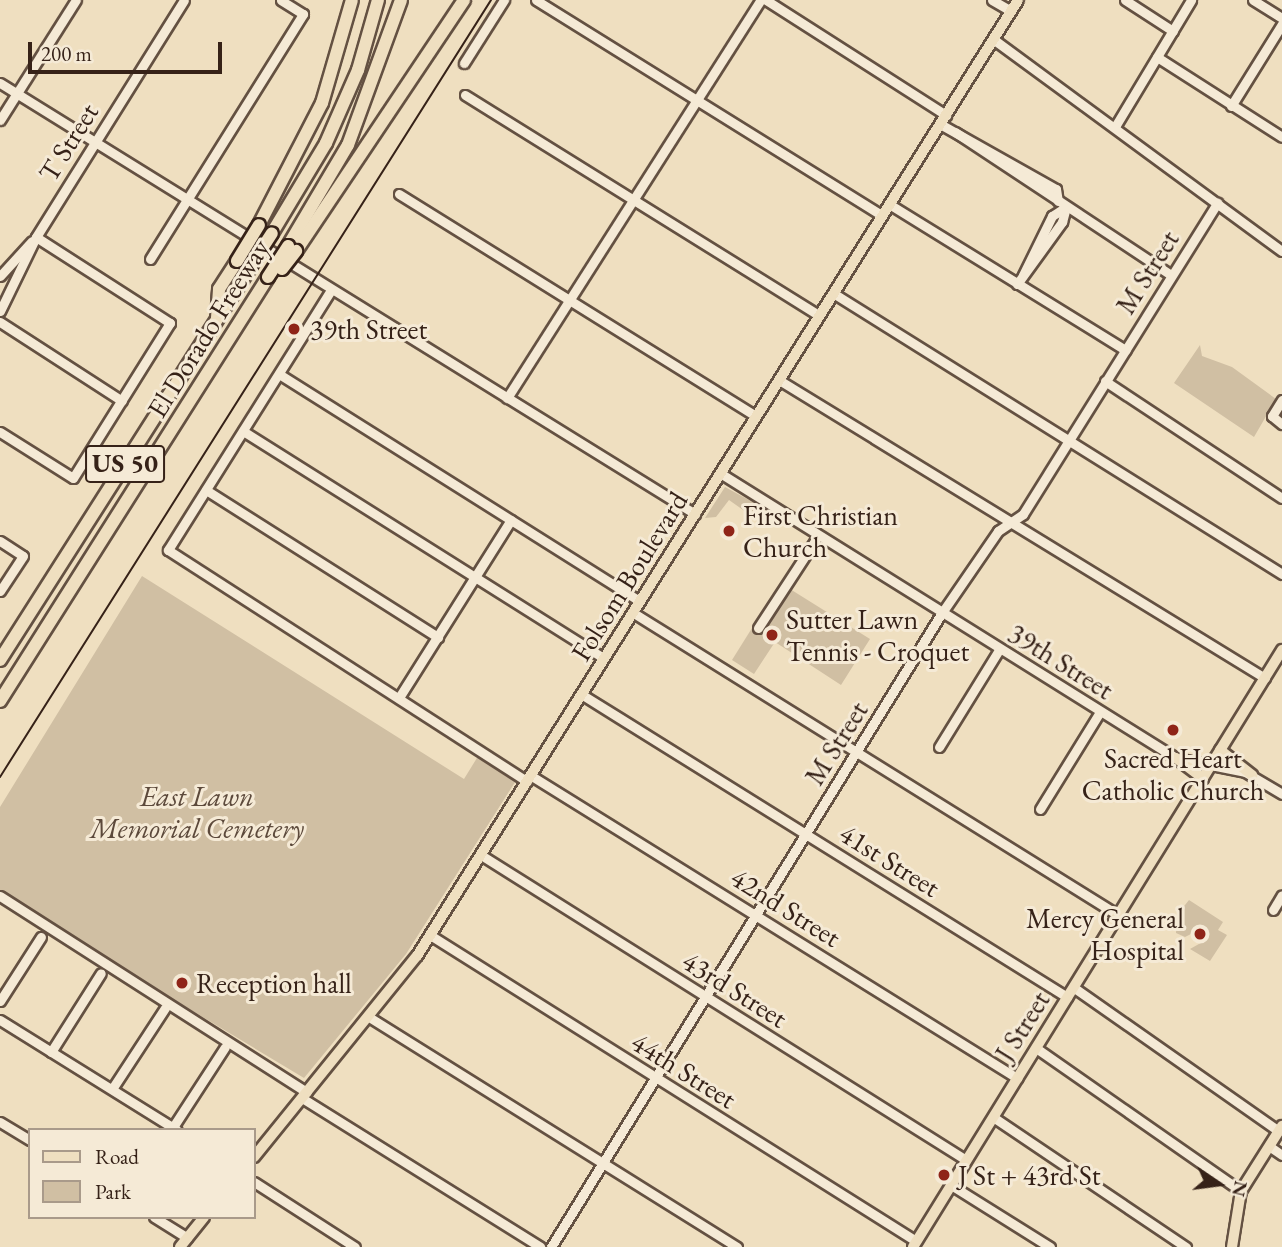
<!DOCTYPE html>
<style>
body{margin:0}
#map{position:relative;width:1282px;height:1247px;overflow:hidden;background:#efdfc0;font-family:"EB Garamond",serif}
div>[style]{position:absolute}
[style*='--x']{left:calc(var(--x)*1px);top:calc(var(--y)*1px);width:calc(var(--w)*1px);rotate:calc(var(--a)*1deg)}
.green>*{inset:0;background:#d0bfa3}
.roads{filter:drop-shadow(2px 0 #645142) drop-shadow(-2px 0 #645142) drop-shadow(0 2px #645142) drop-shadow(0 -2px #645142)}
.minor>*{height:9px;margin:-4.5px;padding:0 4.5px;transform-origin:4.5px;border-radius:4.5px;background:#f5ead6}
.major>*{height:10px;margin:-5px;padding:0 5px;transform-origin:5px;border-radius:5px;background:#efdfc0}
.highway>*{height:12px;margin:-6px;padding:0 6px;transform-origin:6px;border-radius:6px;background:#efdfc0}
.tram>*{height:2px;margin:-1px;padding:0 1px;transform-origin:1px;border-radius:1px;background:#362218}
.bridges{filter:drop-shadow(2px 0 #362218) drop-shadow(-2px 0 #362218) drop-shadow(0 2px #362218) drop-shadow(0 -2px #362218)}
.highway-bridge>*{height:12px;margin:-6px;padding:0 6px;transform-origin:6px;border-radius:6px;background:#efdfc0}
.dots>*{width:19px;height:19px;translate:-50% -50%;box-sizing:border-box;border:4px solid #f5ead6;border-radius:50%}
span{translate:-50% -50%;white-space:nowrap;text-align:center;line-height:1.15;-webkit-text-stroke:6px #f5ead6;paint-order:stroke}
.shield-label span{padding:2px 5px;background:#f5ead6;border:2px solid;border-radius:5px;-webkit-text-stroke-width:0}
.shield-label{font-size:26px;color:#362218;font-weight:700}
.street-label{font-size:28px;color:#362218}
.poi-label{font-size:28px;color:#362218}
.left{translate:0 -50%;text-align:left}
.right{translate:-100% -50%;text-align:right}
.park-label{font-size:28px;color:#5c493b;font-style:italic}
.legend{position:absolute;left:28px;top:1128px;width:228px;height:91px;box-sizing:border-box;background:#f5ead6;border:2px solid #a99a8a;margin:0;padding:9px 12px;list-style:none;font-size:21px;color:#362218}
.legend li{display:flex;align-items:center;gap:14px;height:35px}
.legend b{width:35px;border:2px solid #a99a8a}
.north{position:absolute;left:1184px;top:1149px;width:70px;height:70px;-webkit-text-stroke:5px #f5ead6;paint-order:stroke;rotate:103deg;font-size:19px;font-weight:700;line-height:28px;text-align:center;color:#362218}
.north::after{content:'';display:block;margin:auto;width:24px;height:32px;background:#362218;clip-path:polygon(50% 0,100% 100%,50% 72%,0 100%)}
.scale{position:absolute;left:28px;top:42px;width:194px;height:32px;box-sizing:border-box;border:4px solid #362218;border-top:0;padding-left:9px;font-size:21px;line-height:24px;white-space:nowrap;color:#362218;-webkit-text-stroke:5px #f5ead6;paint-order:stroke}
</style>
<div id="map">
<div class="green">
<div style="clip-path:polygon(1200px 345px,1202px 356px,1232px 367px,1276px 399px,1254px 437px,1174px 383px)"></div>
<div style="clip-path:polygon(725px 487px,760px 506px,753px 517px,729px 500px,716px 517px,705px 518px)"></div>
<div style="clip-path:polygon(142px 576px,464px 779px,480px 753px,517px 779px,406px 954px,304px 1078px,0 895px,0 807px)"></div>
<div style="clip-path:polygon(790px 589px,870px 639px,841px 685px,775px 642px,754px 674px,732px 660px,752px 628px,762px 634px)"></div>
<div style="clip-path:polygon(1189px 900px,1223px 922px,1218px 930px,1227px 935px,1210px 961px,1190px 949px,1206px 940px,1201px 929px,1185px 937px,1176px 933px,1177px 915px)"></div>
</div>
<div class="roads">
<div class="minor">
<div style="--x:536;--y:0;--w:407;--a:31.9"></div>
<div style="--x:766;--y:0;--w:214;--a:32.6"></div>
<div style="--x:992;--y:0;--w:22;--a:30"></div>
<div style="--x:1125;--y:0;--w:57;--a:32.9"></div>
<div style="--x:1253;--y:0;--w:34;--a:32"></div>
<div style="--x:993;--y:39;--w:358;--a:36.3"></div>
<div style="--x:1157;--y:57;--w:148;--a:32.6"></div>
<div style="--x:464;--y:63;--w:75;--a:-57.6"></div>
<div style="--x:0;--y:83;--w:818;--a:31.8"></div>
<div style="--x:465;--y:95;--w:417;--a:31.9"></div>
<div style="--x:1231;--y:106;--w:97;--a:-58.1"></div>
<div style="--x:0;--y:120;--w:142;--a:-57.7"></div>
<div style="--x:940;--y:124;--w:133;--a:29.3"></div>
<div style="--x:1056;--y:189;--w:12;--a:81"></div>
<div style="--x:1116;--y:125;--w:146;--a:-59"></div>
<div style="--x:955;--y:132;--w:259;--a:33.5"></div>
<div style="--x:399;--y:194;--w:420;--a:31.9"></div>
<div style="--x:889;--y:204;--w:278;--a:31.7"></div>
<div style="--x:150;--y:259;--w:289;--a:-58"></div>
<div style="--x:303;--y:14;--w:26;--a:-148"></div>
<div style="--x:1023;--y:275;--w:66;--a:-63.8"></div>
<div style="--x:1052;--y:216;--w:17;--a:-33"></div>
<div style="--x:0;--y:276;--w:47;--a:-47.6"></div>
<div style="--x:1017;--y:284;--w:77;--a:-54"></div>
<div style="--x:1062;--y:222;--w:16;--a:-75"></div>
<div style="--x:331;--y:290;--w:307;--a:122.1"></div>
<div style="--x:168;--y:550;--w:427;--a:32.8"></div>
<div style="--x:833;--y:293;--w:530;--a:32.04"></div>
<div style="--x:0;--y:311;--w:82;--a:-64.1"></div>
<div style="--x:36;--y:237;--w:279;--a:-58"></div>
<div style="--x:0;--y:322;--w:145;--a:32.9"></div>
<div style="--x:279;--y:374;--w:426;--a:32.2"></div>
<div style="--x:779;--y:380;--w:570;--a:31.52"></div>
<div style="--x:1105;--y:381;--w:212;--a:33.5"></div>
<div style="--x:507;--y:398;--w:472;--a:-57.5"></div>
<div style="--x:1282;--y:400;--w:19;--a:122"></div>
<div style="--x:1272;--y:416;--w:13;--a:39"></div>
<div style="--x:243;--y:431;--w:426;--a:32.2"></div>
<div style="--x:0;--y:432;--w:86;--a:32.2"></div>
<div style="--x:73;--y:478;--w:183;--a:-58"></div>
<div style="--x:170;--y:323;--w:159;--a:-147.3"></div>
<div style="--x:720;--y:473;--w:538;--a:32.01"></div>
<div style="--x:1176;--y:758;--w:70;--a:11.5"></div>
<div style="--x:1245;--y:772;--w:43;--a:30.7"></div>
<div style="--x:206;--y:490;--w:275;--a:32.4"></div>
<div style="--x:0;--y:541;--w:27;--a:33"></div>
<div style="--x:23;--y:556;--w:42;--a:123.3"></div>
<div style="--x:632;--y:612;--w:573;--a:31.94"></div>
<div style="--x:758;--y:628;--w:110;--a:-56.9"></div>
<div style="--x:581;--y:694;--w:573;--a:31.94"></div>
<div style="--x:400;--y:696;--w:208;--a:-57.8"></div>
<div style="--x:939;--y:747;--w:114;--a:-58.3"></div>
<div style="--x:530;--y:775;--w:574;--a:31.89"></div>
<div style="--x:1040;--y:809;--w:114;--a:-58.3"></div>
<div style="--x:481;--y:855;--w:573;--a:32.16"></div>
<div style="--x:0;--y:896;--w:364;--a:32.6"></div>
<div style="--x:1273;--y:910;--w:17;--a:-59"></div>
<div style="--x:430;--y:935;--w:574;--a:32.2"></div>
<div style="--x:1073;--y:987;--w:251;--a:35"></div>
<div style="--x:0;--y:1001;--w:76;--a:-57.4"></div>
<div style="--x:369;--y:1017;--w:434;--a:32"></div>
<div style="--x:0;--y:1020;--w:208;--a:31.9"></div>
<div style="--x:1036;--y:1048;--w:250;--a:34.9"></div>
<div style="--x:51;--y:1052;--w:93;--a:-57.7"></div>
<div style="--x:112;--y:1089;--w:97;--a:-56.8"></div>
<div style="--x:302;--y:1098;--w:281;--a:32"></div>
<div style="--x:993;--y:1117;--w:233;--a:34"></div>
<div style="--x:0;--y:1122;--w:35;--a:31"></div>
<div style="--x:173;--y:1127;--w:95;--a:-57"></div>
<div style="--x:1269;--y:1146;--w:16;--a:35"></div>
<div style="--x:254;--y:1182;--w:120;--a:32.8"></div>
<div style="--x:951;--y:1185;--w:117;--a:32.1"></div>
<div style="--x:154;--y:1217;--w:39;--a:32"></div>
<div style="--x:551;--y:1247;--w:743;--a:-58.36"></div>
<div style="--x:941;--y:614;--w:101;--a:-55.5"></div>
<div style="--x:998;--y:531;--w:30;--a:-34"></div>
<div style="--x:1023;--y:514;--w:367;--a:-58"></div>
</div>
<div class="major">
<div style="--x:1220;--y:750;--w:41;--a:38"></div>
<div style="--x:1176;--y:758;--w:34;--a:37"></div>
<div style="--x:254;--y:1157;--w:259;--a:-51"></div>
<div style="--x:417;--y:956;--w:1129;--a:-57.84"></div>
<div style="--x:180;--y:1247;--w:38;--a:-51"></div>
<div style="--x:913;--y:1247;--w:702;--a:-58.28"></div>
<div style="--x:1232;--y:1247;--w:57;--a:-80.9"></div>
<div style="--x:1241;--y:1191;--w:77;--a:-57.8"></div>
</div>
<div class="highway">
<div style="--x:259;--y:225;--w:137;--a:-62.7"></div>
<div style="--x:322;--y:103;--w:107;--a:-73.8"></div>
<div style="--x:272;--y:233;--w:105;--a:-59"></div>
<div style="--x:326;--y:143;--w:80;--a:-66.3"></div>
<div style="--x:358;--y:70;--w:73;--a:-74.1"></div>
<div style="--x:288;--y:246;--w:117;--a:-59.3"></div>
<div style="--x:348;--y:145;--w:154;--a:-69.9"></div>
<div style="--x:296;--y:251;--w:302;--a:-56.2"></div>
<div style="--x:217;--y:318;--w:29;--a:-86"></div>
<div style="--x:219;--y:289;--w:33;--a:-57"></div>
<div style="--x:0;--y:660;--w:466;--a:-57.5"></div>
<div style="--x:0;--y:701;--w:502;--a:-57.7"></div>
</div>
</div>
<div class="tram">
<div style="--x:0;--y:777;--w:919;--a:-57.71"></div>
</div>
<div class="bridges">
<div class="highway-bridge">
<div style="--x:237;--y:261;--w:42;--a:-58.6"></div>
<div style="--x:250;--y:267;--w:40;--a:-57.1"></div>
<div style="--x:282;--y:269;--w:23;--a:-52"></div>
<div style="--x:268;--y:277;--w:37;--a:-57"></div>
</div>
</div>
<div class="dots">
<div style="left:294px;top:329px;background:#8f2418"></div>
<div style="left:729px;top:531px;background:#8f2418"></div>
<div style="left:772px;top:635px;background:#8f2418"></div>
<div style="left:1173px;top:730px;background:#8f2418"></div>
<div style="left:1200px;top:934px;background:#8f2418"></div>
<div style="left:182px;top:983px;background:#8f2418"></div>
<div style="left:944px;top:1175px;background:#8f2418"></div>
</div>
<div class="shield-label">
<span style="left:125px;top:464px">US 50</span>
</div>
<div class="street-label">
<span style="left:68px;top:142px;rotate:-58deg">T Street</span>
<span style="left:1147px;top:272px;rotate:-58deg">M Street</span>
<span style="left:208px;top:328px;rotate:-58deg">El Dorado Freeway</span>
<span style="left:629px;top:576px;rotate:-58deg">Folsom Boulevard</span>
<span style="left:1061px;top:661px;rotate:32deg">39th Street</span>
<span style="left:836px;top:743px;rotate:-58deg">M Street</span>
<span style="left:890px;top:860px;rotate:32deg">41st Street</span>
<span style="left:786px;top:907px;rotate:32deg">42nd Street</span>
<span style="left:735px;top:989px;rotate:32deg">43rd Street</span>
<span style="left:1022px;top:1026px;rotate:-58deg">J Street</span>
<span style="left:684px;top:1070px;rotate:32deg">44th Street</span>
</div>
<div class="poi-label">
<span class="left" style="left:310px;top:329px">39th Street</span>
<span class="left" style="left:743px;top:531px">First Christian<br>Church</span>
<span class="left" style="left:786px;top:635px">Sutter Lawn<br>Tennis - Croquet</span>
<span style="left:1173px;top:774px">Sacred Heart<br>Catholic Church</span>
<span class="right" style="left:1184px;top:934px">Mercy General<br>Hospital</span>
<span class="left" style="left:196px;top:983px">Reception hall</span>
<span class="left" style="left:958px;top:1175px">J St + 43rd St</span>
</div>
<div class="park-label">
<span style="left:197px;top:812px">East Lawn<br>Memorial Cemetery</span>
</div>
<ul class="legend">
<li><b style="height:9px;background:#efdfc0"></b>Road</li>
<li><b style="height:19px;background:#d0bfa3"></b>Park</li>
</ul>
<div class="north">N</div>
<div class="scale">200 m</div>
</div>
